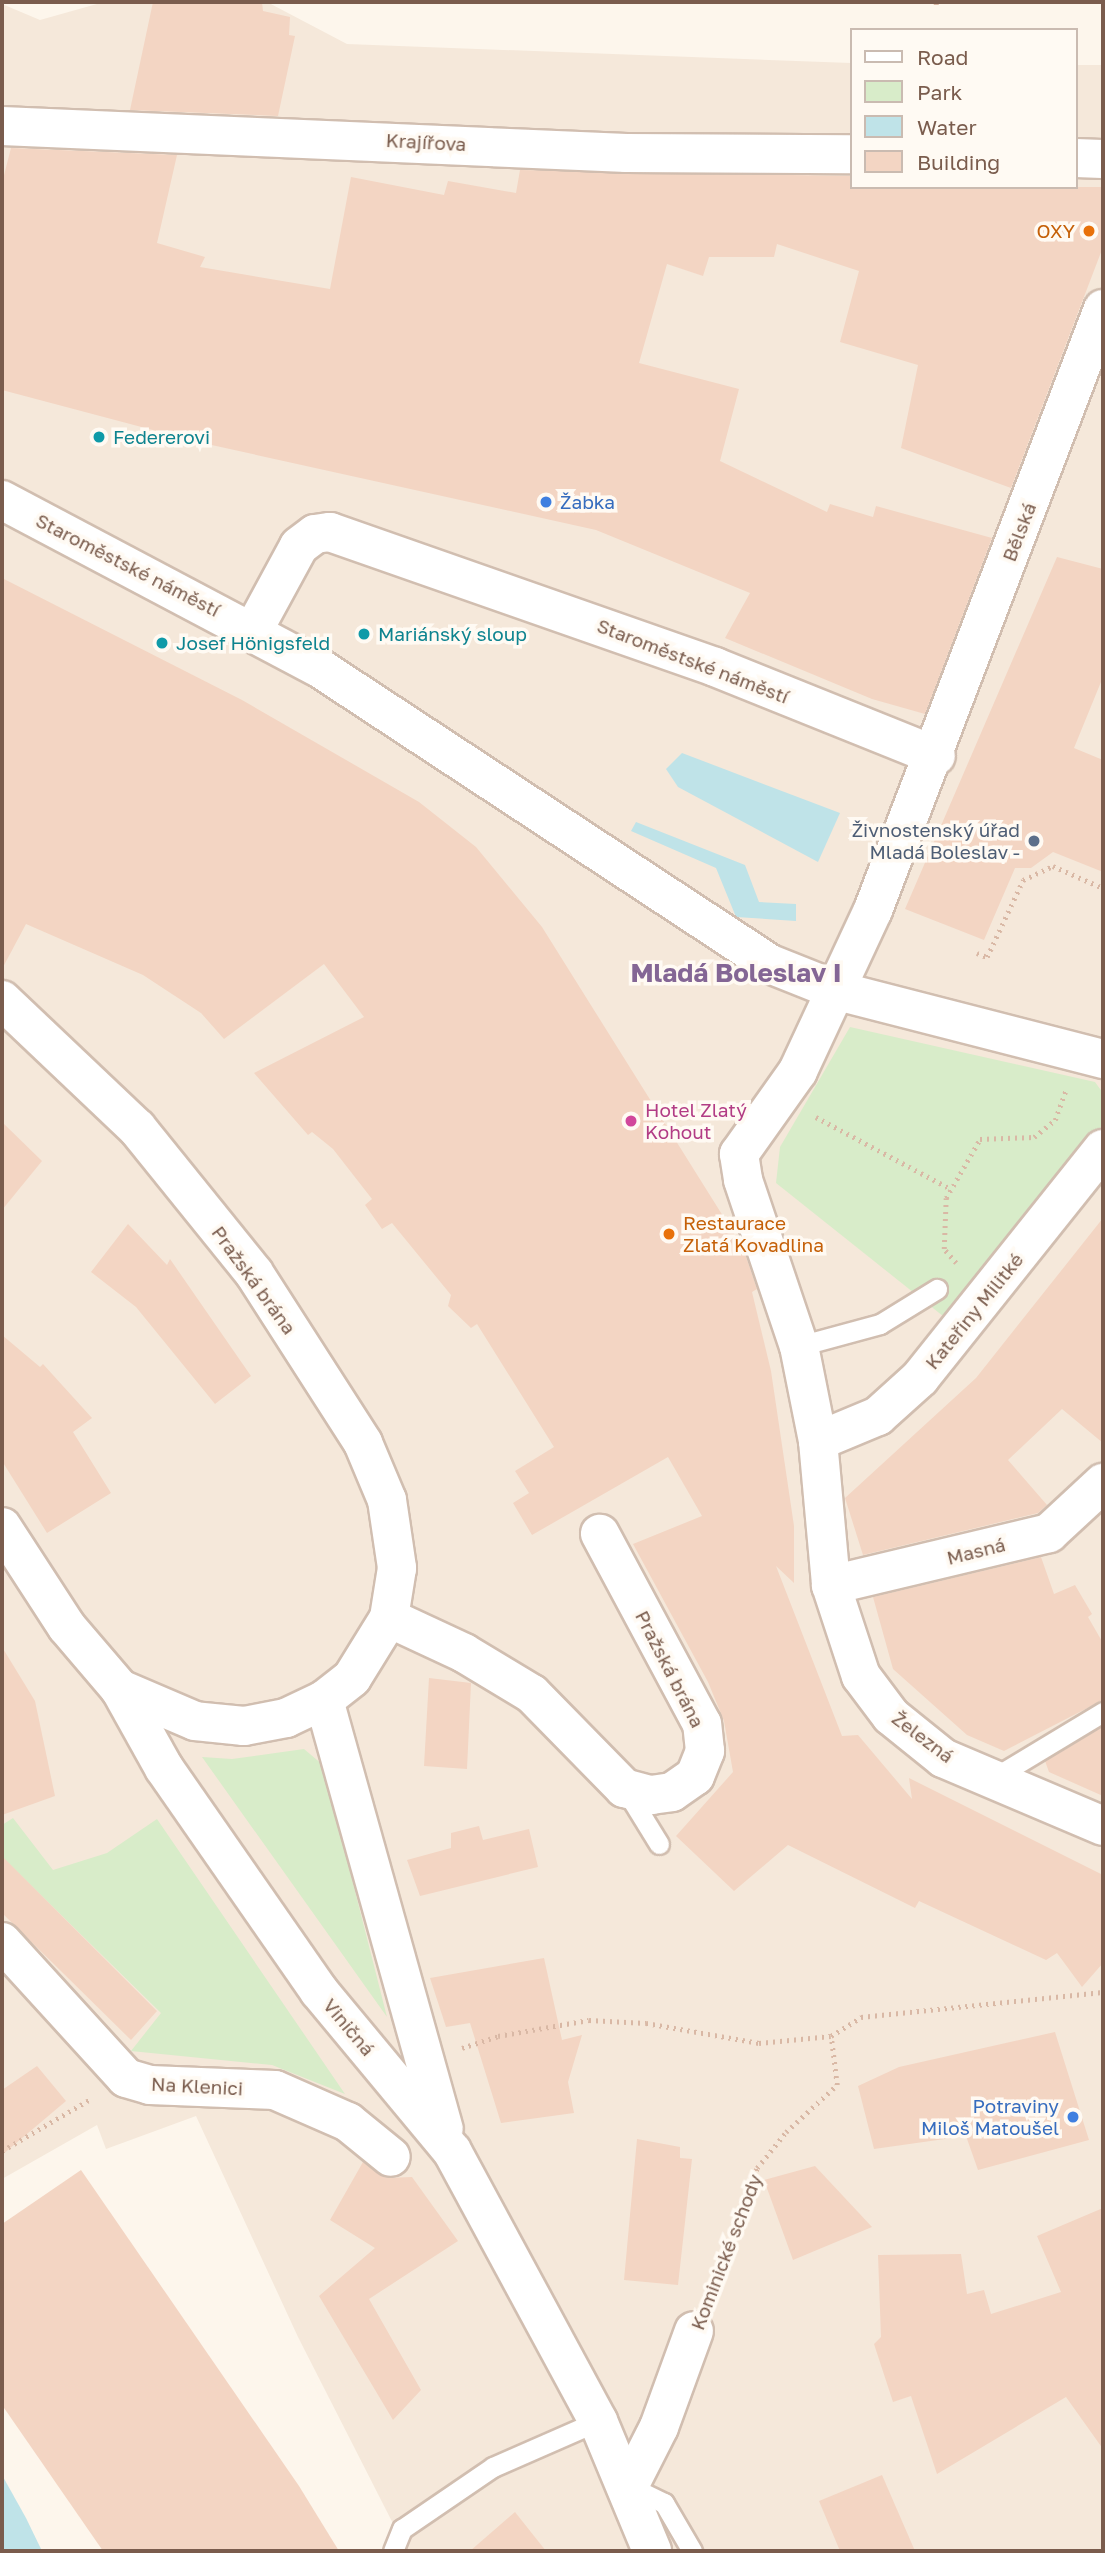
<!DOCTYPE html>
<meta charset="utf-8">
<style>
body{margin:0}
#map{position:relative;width:1105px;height:2553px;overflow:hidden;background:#fdf6ec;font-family:"Golos Text",sans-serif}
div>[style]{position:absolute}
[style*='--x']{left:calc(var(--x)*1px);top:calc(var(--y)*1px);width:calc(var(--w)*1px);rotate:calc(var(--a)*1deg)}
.residential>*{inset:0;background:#f5e8da}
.green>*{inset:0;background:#d8ecc9}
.water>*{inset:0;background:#bfe3e8}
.building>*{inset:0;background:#f3d5c3}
.path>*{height:4.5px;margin-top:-2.25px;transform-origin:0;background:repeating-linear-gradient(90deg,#d9b8a5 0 2px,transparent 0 7px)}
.roads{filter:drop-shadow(2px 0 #d1beb0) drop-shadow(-2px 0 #d1beb0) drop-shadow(0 2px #d1beb0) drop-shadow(0 -2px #d1beb0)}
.lane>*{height:19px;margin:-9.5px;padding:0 9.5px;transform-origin:9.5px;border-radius:9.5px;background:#fff}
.street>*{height:38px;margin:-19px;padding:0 19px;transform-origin:19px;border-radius:19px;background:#fff}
.dots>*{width:19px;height:19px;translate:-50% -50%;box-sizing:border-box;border:4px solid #fffaf3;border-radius:50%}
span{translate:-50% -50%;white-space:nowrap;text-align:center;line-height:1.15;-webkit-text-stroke:7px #fffaf3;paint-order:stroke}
.street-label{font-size:19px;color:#7a5c4d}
.food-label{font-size:19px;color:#c56008}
.right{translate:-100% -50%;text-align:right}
.left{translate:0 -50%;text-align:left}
.culture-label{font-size:19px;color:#0d838f}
.shop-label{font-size:19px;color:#366cbe}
.service-label{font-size:19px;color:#4e5e75}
.hotel-label{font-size:19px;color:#b23c85}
.district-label{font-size:26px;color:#846695;font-weight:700}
.frame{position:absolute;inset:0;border:4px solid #7a5c4d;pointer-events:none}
.legend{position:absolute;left:850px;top:28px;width:228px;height:161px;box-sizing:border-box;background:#fffaf3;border:2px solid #cabbb1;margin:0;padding:9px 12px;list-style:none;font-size:21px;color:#7a5c4d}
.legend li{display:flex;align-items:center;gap:14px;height:35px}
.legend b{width:35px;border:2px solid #cabbb1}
</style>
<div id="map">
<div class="residential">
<div style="clip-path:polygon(104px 2px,267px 2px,347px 44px,851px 63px,851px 187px,1075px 187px,1075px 65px,1103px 65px,1103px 2551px,407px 2551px,298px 2337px,196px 2116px,106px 2149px,97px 2125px,2px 2179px,2px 4px,40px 20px)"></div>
</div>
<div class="green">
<div style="clip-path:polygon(850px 1027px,1095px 1082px,1103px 1093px,1103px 1124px,948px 1320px,776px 1183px,780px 1147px)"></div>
<div style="clip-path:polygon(304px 1749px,323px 1765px,387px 2017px,202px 1757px,232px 1759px)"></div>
<div style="clip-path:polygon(13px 1818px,53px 1870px,107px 1853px,157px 1819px,345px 2094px,272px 2065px,131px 2051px,161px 2013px,2px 1857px,2px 1825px)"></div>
</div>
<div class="water">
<div style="clip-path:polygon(682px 753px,840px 813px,818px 862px,678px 787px,666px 769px)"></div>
<div style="clip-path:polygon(636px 822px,745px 865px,759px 902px,796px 904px,796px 921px,736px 917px,716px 868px,631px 831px)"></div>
<div style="clip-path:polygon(2px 2475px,26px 2518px,42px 2551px,2px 2551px)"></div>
</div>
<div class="building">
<div style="clip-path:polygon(153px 2px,262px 2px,263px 11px,290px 17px,289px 35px,295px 36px,278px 116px,130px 110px)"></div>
<div style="clip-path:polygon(11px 148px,177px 155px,157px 243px,205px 257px,200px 267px,330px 289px,351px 177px,444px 195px,448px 181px,516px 193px,520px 170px,851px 176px,851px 187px,1103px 187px,1103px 247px,1011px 488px,901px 448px,918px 365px,840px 342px,859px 271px,777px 244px,774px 257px,709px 257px,703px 276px,667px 264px,639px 363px,739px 389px,720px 461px,827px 512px,830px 504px,873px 517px,876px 506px,992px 538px,925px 714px,872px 699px,725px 638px,750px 593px,596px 530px,198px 442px,2px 390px,2px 183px)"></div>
<div style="clip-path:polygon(1057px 557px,1103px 569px,1103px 677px,1074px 748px,1103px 760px,1103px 872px,1053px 852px,1031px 868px,1015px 868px,984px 940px,905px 909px)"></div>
<div style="clip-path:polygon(2px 578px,242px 700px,419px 802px,476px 847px,542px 927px,743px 1248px,757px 1289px,752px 1292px,771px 1371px,794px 1526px,794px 1583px,776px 1566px,842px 1736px,858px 1735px,912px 1799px,909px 1778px,1103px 1875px,1103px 1963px,1082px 1987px,1057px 1953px,1046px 1960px,919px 1901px,915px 1908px,788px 1845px,734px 1891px,676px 1836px,733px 1772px,724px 1721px,708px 1682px,633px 1544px,702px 1516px,668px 1457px,532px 1535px,513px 1503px,529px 1493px,515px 1471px,554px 1447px,477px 1324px,471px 1328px,448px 1306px,451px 1295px,392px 1223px,382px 1229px,365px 1205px,372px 1199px,333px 1149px,312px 1132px,308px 1135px,254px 1073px,364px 1017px,324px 964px,224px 1039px,201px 1013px,143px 975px,26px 924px,2px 969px)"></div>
<div style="clip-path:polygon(2px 1122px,42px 1161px,2px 1210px)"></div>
<div style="clip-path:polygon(1103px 1218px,1103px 1443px,1062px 1409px,1008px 1460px,1047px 1505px,1038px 1513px,863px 1555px,845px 1498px,976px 1378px)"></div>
<div style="clip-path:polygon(128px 1224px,167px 1265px,170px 1259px,251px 1376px,215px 1404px,136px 1307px,91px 1272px)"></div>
<div style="clip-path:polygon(2px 1335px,40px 1367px,43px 1364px,92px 1418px,73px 1432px,111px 1493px,47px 1533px,2px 1461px)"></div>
<div style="clip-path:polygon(1041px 1557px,1054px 1594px,1075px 1585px,1092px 1614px,1088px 1617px,1103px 1643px,1103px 1700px,1004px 1751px,967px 1735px,893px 1669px,873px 1597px)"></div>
<div style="clip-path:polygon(2px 1647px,35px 1701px,55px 1796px,2px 1815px)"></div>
<div style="clip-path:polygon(429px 1678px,471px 1683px,467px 1769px,424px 1766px)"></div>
<div style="clip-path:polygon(1103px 1726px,1103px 1796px,1049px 1772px,1045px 1761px)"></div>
<div style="clip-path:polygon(479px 1826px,483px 1840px,529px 1829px,538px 1867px,420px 1896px,407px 1860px,451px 1848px,451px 1833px)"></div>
<div style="clip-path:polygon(2px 1856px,157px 2011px,131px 2040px,2px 1913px)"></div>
<div style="clip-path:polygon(544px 1958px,562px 2040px,582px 2035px,568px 2082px,574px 2113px,501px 2123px,470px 2023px,446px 2027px,430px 1978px)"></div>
<div style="clip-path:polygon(1055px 2032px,1089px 2140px,978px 2170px,966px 2136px,874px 2149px,858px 2086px,899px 2067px)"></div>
<div style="clip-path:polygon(37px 2066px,66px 2101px,2px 2155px,2px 2090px)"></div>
<div style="clip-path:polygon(637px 2139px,680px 2147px,680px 2158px,692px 2159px,678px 2285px,624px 2280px)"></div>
<div style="clip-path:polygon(363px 2162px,387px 2178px,412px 2177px,458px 2241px,369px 2299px,421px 2390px,393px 2420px,319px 2296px,375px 2248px,330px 2220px)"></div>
<div style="clip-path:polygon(815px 2166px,872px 2227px,793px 2260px,764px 2180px)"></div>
<div style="clip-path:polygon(81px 2170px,299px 2486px,339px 2551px,103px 2551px,2px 2405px,2px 2224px)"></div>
<div style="clip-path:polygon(1103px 2208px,1103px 2449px,1066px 2397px,937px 2474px,911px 2396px,893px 2402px,874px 2344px,881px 2337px,878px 2255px,961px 2254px,967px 2294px,984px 2290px,991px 2314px,1061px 2292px,1037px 2236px)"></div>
<div style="clip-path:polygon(882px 2475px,915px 2551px,840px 2551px,819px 2501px)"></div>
<div style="clip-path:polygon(515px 2512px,546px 2551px,470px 2551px)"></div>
</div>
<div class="path">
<div style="--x:936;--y:5;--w:3;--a:-90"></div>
<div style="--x:977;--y:953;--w:11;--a:22"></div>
<div style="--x:987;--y:957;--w:85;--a:-64.9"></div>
<div style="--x:1023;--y:880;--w:33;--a:-25"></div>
<div style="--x:1053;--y:866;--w:55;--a:23.7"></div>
<div style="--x:816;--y:1117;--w:153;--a:28.1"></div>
<div style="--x:956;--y:1263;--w:18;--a:-131"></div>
<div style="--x:944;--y:1249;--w:51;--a:-87.8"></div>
<div style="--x:946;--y:1198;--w:68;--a:-60"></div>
<div style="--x:980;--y:1139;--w:54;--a:-2.1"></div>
<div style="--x:1034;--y:1137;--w:27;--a:-39"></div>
<div style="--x:1055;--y:1120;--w:32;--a:-70"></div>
<div style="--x:462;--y:2048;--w:38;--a:-18"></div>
<div style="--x:498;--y:2036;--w:92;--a:-10"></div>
<div style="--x:589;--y:2020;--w:57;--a:3"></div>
<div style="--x:646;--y:2023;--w:115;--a:10"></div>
<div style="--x:759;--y:2043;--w:72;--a:-5.6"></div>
<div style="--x:831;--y:2036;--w:36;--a:-32"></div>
<div style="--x:861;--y:2017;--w:243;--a:-5.9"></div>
<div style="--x:2;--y:2151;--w:101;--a:-30.4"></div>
<div style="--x:709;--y:2295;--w:136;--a:-69.3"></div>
<div style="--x:757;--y:2168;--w:46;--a:-51.1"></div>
<div style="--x:786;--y:2132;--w:69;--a:-42.7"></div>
<div style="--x:837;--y:2085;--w:49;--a:-97"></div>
</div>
<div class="roads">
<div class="lane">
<div style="--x:799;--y:1346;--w:84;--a:-15.2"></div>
<div style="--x:880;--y:1324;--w:67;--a:-31.6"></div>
<div style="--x:992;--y:1779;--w:130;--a:-31.1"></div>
<div style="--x:627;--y:1792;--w:61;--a:58.4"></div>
<div style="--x:629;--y:2486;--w:39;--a:26"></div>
<div style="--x:664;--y:2503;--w:56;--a:59.7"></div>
<div style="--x:393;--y:2551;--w:24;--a:-68"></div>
<div style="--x:402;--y:2529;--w:110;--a:-34.3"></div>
<div style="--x:493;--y:2467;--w:115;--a:-23.7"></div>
</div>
<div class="street">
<div style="--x:2;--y:126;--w:625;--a:2.48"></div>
<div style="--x:626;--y:153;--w:225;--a:0.3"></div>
<div style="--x:1075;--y:158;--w:28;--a:2"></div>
<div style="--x:1103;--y:309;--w:644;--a:110.94"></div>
<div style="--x:873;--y:910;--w:178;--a:115"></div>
<div style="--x:798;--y:1071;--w:102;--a:125.4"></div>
<div style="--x:739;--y:1154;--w:26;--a:81"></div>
<div style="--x:743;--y:1180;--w:175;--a:71.4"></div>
<div style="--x:799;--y:1346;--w:97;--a:78.7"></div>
<div style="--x:818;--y:1441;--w:145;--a:84.8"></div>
<div style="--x:831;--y:1585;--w:96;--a:71.8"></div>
<div style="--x:861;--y:1676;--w:50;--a:53.1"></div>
<div style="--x:891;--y:1716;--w:67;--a:38.9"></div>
<div style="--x:943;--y:1758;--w:174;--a:23"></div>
<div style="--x:2;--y:500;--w:357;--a:27.9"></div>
<div style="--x:318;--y:667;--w:541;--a:33.31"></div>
<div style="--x:770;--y:964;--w:73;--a:21.7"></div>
<div style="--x:838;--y:991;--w:274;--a:14.4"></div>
<div style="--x:254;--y:629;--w:94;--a:-61.5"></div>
<div style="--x:299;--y:546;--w:20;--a:-37"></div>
<div style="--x:315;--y:534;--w:15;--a:-8"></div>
<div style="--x:330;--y:532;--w:408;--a:19.3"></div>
<div style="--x:715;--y:667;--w:238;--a:21.9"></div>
<div style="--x:2;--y:1000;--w:186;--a:43.5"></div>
<div style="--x:137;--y:1128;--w:186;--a:51.1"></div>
<div style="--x:254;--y:1273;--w:202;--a:57.3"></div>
<div style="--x:363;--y:1443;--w:62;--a:67.2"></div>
<div style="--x:387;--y:1500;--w:69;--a:81.6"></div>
<div style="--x:397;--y:1568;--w:51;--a:99.1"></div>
<div style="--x:389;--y:1618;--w:70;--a:121.7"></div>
<div style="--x:352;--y:1678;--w:36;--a:142"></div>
<div style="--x:324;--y:1700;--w:42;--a:154.7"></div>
<div style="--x:286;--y:1718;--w:43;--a:169.2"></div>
<div style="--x:244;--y:1726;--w:49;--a:-174.2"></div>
<div style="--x:195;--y:1721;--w:82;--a:-156.9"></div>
<div style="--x:818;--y:1441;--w:65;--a:-22.6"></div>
<div style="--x:878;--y:1416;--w:57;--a:-42.1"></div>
<div style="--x:920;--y:1378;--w:293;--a:-51.4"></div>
<div style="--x:2;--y:1527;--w:119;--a:57"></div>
<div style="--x:67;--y:1627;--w:82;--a:49.5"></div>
<div style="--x:120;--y:1689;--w:90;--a:60.9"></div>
<div style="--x:164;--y:1768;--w:272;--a:55.2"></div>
<div style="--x:319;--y:1991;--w:208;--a:50.3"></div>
<div style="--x:452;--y:2151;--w:307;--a:61.6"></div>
<div style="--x:598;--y:2421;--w:141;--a:67.4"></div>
<div style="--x:831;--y:1585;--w:224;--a:-13.4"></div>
<div style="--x:1049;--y:1533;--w:74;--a:-42.8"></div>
<div style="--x:389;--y:1618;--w:83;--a:25"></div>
<div style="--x:464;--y:1653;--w:79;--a:31.1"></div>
<div style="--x:532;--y:1694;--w:132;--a:45.6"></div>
<div style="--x:624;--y:1788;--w:28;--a:15"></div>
<div style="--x:651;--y:1795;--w:21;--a:-8"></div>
<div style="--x:672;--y:1792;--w:28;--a:-35"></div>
<div style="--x:695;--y:1776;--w:27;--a:-68"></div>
<div style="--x:705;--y:1751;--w:27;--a:-96"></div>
<div style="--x:702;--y:1724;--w:216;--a:-118.2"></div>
<div style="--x:324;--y:1700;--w:445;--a:74.4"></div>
<div style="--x:2;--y:1942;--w:184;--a:47.6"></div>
<div style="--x:126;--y:2078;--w:25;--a:16"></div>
<div style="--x:150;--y:2085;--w:125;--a:2.3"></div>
<div style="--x:275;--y:2090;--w:80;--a:23.7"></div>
<div style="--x:348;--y:2122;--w:55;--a:39.1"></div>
<div style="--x:629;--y:2486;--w:66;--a:-63"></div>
<div style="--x:659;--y:2427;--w:102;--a:-70"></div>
</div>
</div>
<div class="dots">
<div style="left:1089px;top:231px;background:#e8710a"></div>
<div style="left:99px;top:437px;background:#0f9aa8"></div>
<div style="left:546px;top:502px;background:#3f7fe0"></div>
<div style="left:364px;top:634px;background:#0f9aa8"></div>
<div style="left:162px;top:643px;background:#0f9aa8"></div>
<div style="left:1034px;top:841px;background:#5c6f8a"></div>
<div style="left:631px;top:1121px;background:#d1479c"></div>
<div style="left:669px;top:1234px;background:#e8710a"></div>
<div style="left:1073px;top:2117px;background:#3f7fe0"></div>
</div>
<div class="street-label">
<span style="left:426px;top:142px;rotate:3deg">Krajířova</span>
<span style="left:1019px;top:532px;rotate:-69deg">Bělská</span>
<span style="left:128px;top:565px;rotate:27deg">Staroměstské náměstí</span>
<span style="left:693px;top:661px;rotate:21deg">Staroměstské náměstí</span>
<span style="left:254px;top:1280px;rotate:54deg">Pražská brána</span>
<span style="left:974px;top:1311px;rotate:-51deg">Kateřiny Militké</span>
<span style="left:976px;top:1551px;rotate:-14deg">Masná</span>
<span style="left:670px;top:1669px;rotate:63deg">Pražská brána</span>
<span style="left:923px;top:1737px;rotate:37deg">Železná</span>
<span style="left:349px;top:2027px;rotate:50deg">Viničná</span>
<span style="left:197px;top:2086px;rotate:3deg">Na Klenici</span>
<span style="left:726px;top:2252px;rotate:-69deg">Kominické schody</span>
</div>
<div class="food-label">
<span class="right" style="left:1075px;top:231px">OXY</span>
<span class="left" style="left:683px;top:1234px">Restaurace<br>Zlatá Kovadlina</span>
</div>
<div class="culture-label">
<span class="left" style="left:113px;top:437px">Federerovi</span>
<span class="left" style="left:378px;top:634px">Mariánský sloup</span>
<span class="left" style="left:176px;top:643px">Josef Hönigsfeld</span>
</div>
<div class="shop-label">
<span class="left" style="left:560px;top:502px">Žabka</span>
<span class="right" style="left:1059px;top:2117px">Potraviny<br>Miloš Matoušel</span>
</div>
<div class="service-label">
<span class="right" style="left:1020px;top:841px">Živnostenský úřad<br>Mladá Boleslav -</span>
</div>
<div class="hotel-label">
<span class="left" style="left:645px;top:1121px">Hotel Zlatý<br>Kohout</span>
</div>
<div class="district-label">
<span style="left:736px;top:973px">Mladá Boleslav I</span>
</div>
<div class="frame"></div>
<ul class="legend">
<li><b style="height:9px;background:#fff"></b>Road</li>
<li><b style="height:19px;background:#d8ecc9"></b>Park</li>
<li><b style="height:19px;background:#bfe3e8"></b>Water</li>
<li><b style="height:19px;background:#f3d5c3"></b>Building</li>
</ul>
</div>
